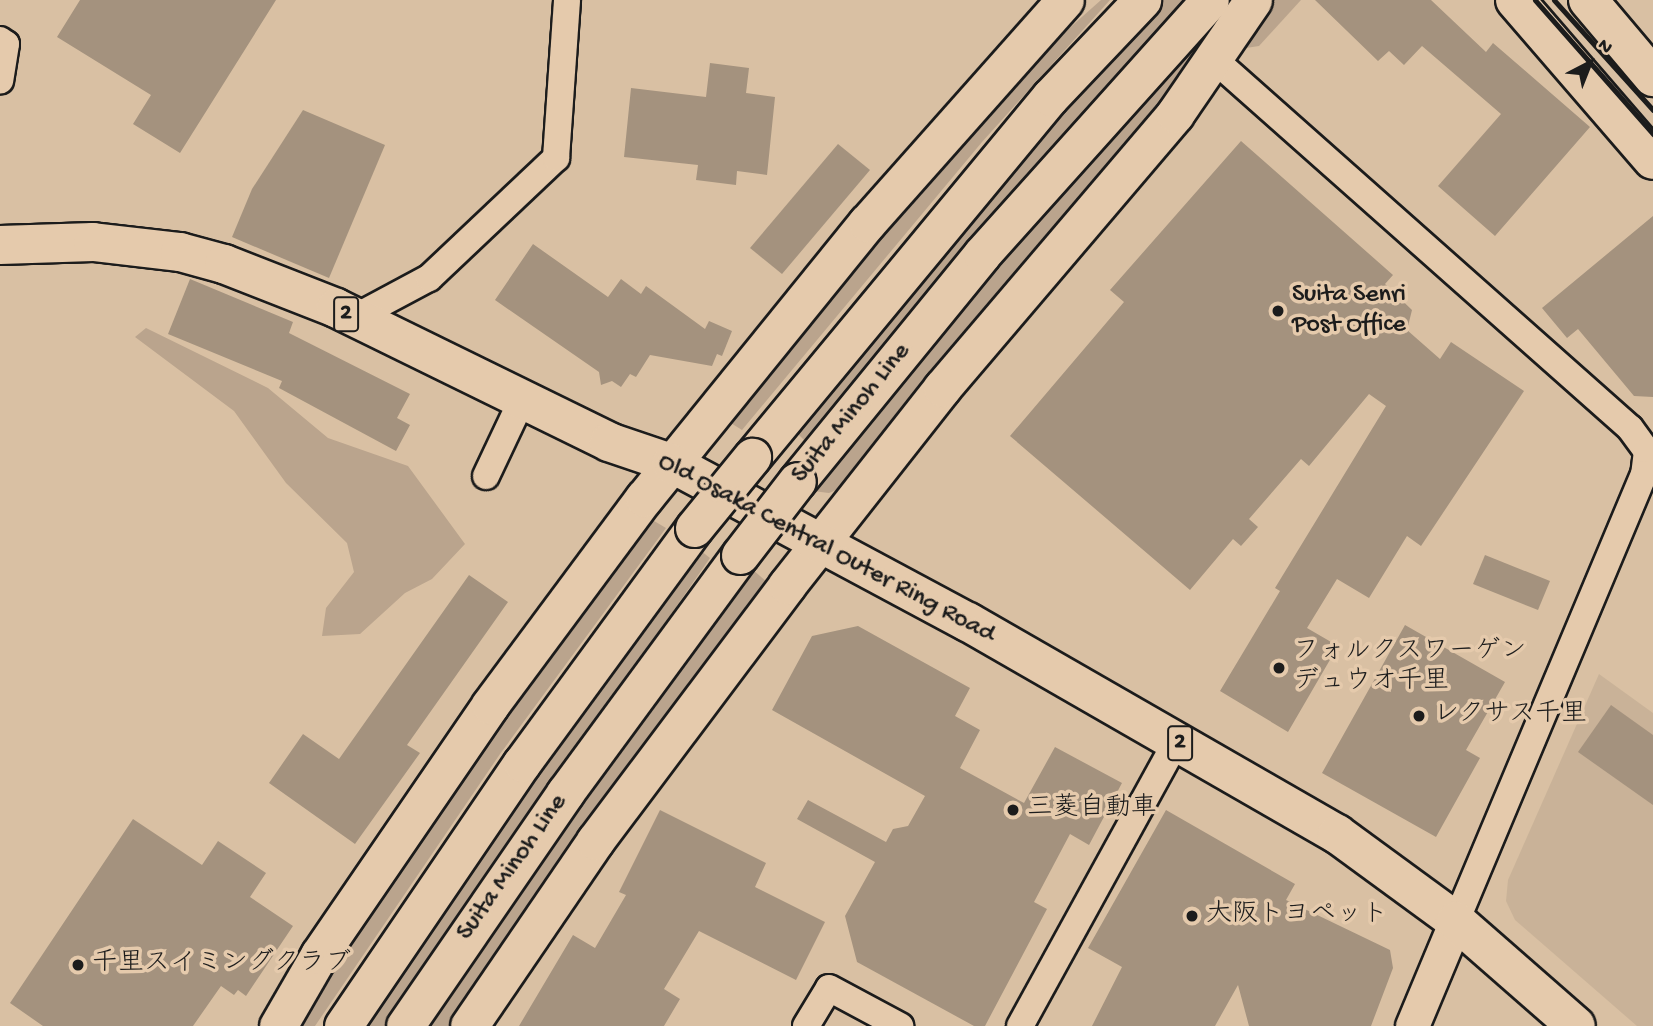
<!DOCTYPE html>
<meta charset="utf-8">
<style>
body{margin:0}
#map{position:relative;width:1653px;height:1026px;overflow:hidden;background:#d9c0a3;font-family:"Gochi Hand","Klee One",sans-serif}
div>[style]{position:absolute}
[style*='--x']{left:calc(var(--x)*1px);top:calc(var(--y)*1px);width:calc(var(--w)*1px);rotate:calc(var(--a)*1deg)}
.built>*{inset:0;background:#c9b298}
.green>*{inset:0;background:#baa48d}
.building>*{inset:0;background:#a4927e}
.roads{filter:drop-shadow(2px 0 #1c1c1c) drop-shadow(-2px 0 #1c1c1c) drop-shadow(0 2px #1c1c1c) drop-shadow(0 -2px #1c1c1c)}
.minor>*{height:26px;margin:-13px;padding:0 13px;transform-origin:13px;border-radius:13px;background:#e5caac}
.tertiary>*{height:33px;margin:-16.5px;padding:0 16.5px;transform-origin:16.5px;border-radius:16.5px;background:#e5caac}
.secondary>*{height:37px;margin:-18.5px;padding:0 18.5px;transform-origin:18.5px;border-radius:18.5px;background:#e5caac}
.primary>*{height:38px;margin:-19px;padding:0 19px;transform-origin:19px;border-radius:19px;background:#e5caac}
.rail>*{height:5px;margin:-2.5px;padding:0 2.5px;transform-origin:2.5px;border-radius:2.5px;background:#1c1c1c}
.bridges{filter:drop-shadow(2px 0 #1c1c1c) drop-shadow(-2px 0 #1c1c1c) drop-shadow(0 2px #1c1c1c) drop-shadow(0 -2px #1c1c1c)}
.secondary-bridge>*{height:37px;margin:-18.5px;padding:0 18.5px;transform-origin:18.5px;border-radius:18.5px;background:#e5caac}
.dots>*{width:19px;height:19px;translate:-50% -50%;box-sizing:border-box;border:4px solid #e5caac;border-radius:50%}
span{translate:-50% -50%;white-space:nowrap;text-align:center;line-height:1.15;-webkit-text-stroke:7px #e5caac;paint-order:stroke}
.shield-label span{padding:2px 5px;background:#e5caac;border:2px solid;border-radius:5px;-webkit-text-stroke-width:0}
.shield-label{font-size:24px;color:#1c1c1c;font-weight:700}
.poi-label{font-size:26px;color:#1c1c1c}
.left{translate:0 -50%;text-align:left}
.street-label{font-size:26px;color:#1c1c1c}
.north{position:absolute;left:1555px;top:28px;width:70px;height:70px;-webkit-text-stroke:5px #e5caac;paint-order:stroke;rotate:42deg;font-size:19px;font-weight:700;line-height:28px;text-align:center;color:#1c1c1c}
.north::after{content:'';display:block;margin:auto;width:24px;height:32px;background:#1c1c1c;clip-path:polygon(50% 0,100% 100%,50% 72%,0 100%)}
</style>
<div id="map">
<div class="built">
<div style="clip-path:polygon(1599px 674px,1653px 713px,1653px 1026px,1637px 1026px,1515px 920px,1506px 901px,1508px 880px)"></div>
</div>
<div class="green">
<div style="clip-path:polygon(1101px 0,1110px 0,982px 142px,742px 430px,726px 420px,857px 261px,1038px 56px)"></div>
<div style="clip-path:polygon(1161px 0,1184px 0,804px 440px,793px 429px,1076px 91px)"></div>
<div style="clip-path:polygon(1270px 0,1301px 0,1259px 46px,1246px 48px,1250px 31px)"></div>
<div style="clip-path:polygon(1224px 12px,1124px 154px,844px 487px,829px 493px,813px 491px,1001px 260px)"></div>
<div style="clip-path:polygon(146px 328px,268px 388px,328px 438px,408px 466px,465px 544px,432px 579px,405px 593px,360px 634px,322px 636px,326px 608px,354px 572px,347px 543px,286px 483px,234px 411px,135px 337px)"></div>
<div style="clip-path:polygon(649px 518px,666px 528px,500px 754px,315px 1026px,296px 1026px,390px 875px)"></div>
<div style="clip-path:polygon(696px 547px,710px 558px,385px 1026px,362px 1026px,429px 922px)"></div>
<div style="clip-path:polygon(752px 569px,767px 582px,449px 1026px,428px 1026px,559px 828px)"></div>
</div>
<div class="building">
<div style="clip-path:polygon(80px 0,276px 0,180px 153px,133px 124px,151px 95px,57px 37px)"></div>
<div style="clip-path:polygon(1315px 0,1431px 0,1486px 52px,1493px 43px,1590px 127px,1495px 236px,1438px 186px,1501px 114px,1422px 46px,1404px 65px,1389px 51px,1378px 61px)"></div>
<div style="clip-path:polygon(710px 63px,749px 68px,746px 93px,775px 97px,767px 175px,737px 171px,736px 185px,696px 180px,698px 165px,624px 157px,631px 88px,706px 97px)"></div>
<div style="clip-path:polygon(303px 110px,385px 145px,329px 278px,232px 237px,252px 189px)"></div>
<div style="clip-path:polygon(1241px 141px,1393px 275px,1385px 284px,1412px 310px,1407px 330px,1440px 359px,1451px 342px,1524px 391px,1421px 546px,1407px 536px,1369px 598px,1337px 579px,1307px 628px,1338px 646px,1288px 732px,1220px 691px,1280px 591px,1275px 588px,1386px 406px,1369px 394px,1309px 466px,1301px 459px,1249px 519px,1258px 527px,1241px 546px,1233px 539px,1190px 590px,1010px 436px,1124px 302px,1110px 290px)"></div>
<div style="clip-path:polygon(838px 144px,870px 170px,782px 274px,750px 248px)"></div>
<div style="clip-path:polygon(1653px 216px,1653px 397px,1634px 396px,1578px 329px,1567px 338px,1542px 308px)"></div>
<div style="clip-path:polygon(533px 244px,608px 297px,621px 279px,641px 294px,646px 286px,705px 329px,709px 321px,732px 331px,722px 356px,717px 354px,712px 366px,650px 355px,636px 377px,630px 374px,621px 387px,612px 381px,601px 385px,599px 372px,495px 300px)"></div>
<div style="clip-path:polygon(190px 279px,293px 322px,289px 333px,410px 394px,397px 418px,410px 425px,396px 451px,279px 388px,282px 381px,168px 334px)"></div>
<div style="clip-path:polygon(1485px 555px,1550px 581px,1538px 610px,1473px 584px)"></div>
<div style="clip-path:polygon(469px 575px,508px 602px,407px 745px,420px 753px,355px 844px,269px 783px,303px 734px,339px 759px)"></div>
<div style="clip-path:polygon(1405px 625px,1505px 682px,1466px 750px,1480px 758px,1436px 837px,1322px 773px)"></div>
<div style="clip-path:polygon(858px 626px,970px 688px,955px 716px,980px 730px,960px 768px,1024px 803px,1055px 747px,1122px 783px,1089px 845px,1070px 834px,1034px 902px,1047px 909px,985px 1026px,974px 1026px,857px 962px,845px 916px,875px 862px,797px 819px,808px 800px,886px 842px,893px 829px,908px 826px,925px 796px,772px 710px,812px 636px)"></div>
<div style="clip-path:polygon(1611px 705px,1653px 735px,1653px 805px,1578px 752px)"></div>
<div style="clip-path:polygon(660px 810px,766px 863px,755px 887px,825px 922px,796px 980px,699px 931px,664px 989px,680px 999px,664px 1026px,519px 1026px,573px 935px,595px 948px,626px 895px,619px 892px)"></div>
<div style="clip-path:polygon(1166px 810px,1295px 884px,1286px 900px,1390px 950px,1393px 968px,1371px 1026px,1249px 1026px,1238px 985px,1215px 1026px,1092px 1026px,1122px 967px,1088px 948px)"></div>
<div style="clip-path:polygon(133px 819px,202px 865px,218px 841px,266px 873px,250px 897px,293px 926px,246px 996px,238px 990px,234px 995px,221px 986px,193px 1026px,43px 1026px,10px 1003px)"></div>
</div>
<div class="roads">
<div class="minor">
<div style="--x:0;--y:40;--w:7;--a:34"></div>
<div style="--x:6;--y:44;--w:37;--a:99"></div>
<div style="--x:1216;--y:61;--w:553;--a:41.56"></div>
<div style="--x:1630;--y:428;--w:29;--a:54"></div>
<div style="--x:1647;--y:451;--w:23;--a:97"></div>
<div style="--x:1644;--y:474;--w:485;--a:112.8"></div>
<div style="--x:354;--y:318;--w:85;--a:-28.1"></div>
<div style="--x:429;--y:278;--w:175;--a:-43.4"></div>
<div style="--x:556;--y:158;--w:158;--a:-86"></div>
<div style="--x:486;--y:476;--w:84;--a:-64.7"></div>
<div style="--x:806;--y:1026;--w:44;--a:-58.8"></div>
<div style="--x:829;--y:988;--w:81;--a:28.2"></div>
<div style="--x:1020;--y:1026;--w:325;--a:-61.2"></div>
</div>
<div class="tertiary">
<div style="--x:1412;--y:1026;--w:114;--a:-67.3"></div>
</div>
<div class="secondary">
<div style="--x:752;--y:457;--w:467;--a:-50.4"></div>
<div style="--x:1050;--y:97;--w:134;--a:-46.5"></div>
<div style="--x:797;--y:481;--w:293;--a:-50.8"></div>
<div style="--x:982;--y:254;--w:341;--a:-48.1"></div>
<div style="--x:278;--y:1026;--w:82;--a:-60"></div>
<div style="--x:319;--y:955;--w:303;--a:-55.6"></div>
<div style="--x:490;--y:705;--w:258;--a:-53.4"></div>
<div style="--x:644;--y:498;--w:354;--a:-51"></div>
<div style="--x:867;--y:223;--w:298;--a:-48.4"></div>
<div style="--x:343;--y:1026;--w:318;--a:-55.8"></div>
<div style="--x:522;--y:763;--w:291;--a:-53.8"></div>
<div style="--x:405;--y:1026;--w:283;--a:-55.5"></div>
<div style="--x:565;--y:793;--w:295;--a:-53.7"></div>
<div style="--x:469;--y:1026;--w:224;--a:-55.7"></div>
<div style="--x:595;--y:841;--w:320;--a:-53.1"></div>
<div style="--x:787;--y:585;--w:251;--a:-51.8"></div>
<div style="--x:942;--y:388;--w:360;--a:-49.6"></div>
<div style="--x:1175;--y:114;--w:138;--a:-55.6"></div>
</div>
<div class="primary">
<div style="--x:1515;--y:0;--w:211;--a:49.2"></div>
<div style="--x:1588;--y:0;--w:101;--a:49.8"></div>
<div style="--x:0;--y:245;--w:93;--a:-1.8"></div>
<div style="--x:93;--y:242;--w:88;--a:6.6"></div>
<div style="--x:180;--y:252;--w:46;--a:15.3"></div>
<div style="--x:224;--y:264;--w:120;--a:21.4"></div>
<div style="--x:336;--y:308;--w:304;--a:26.1"></div>
<div style="--x:609;--y:442;--w:65;--a:18.7"></div>
<div style="--x:671;--y:463;--w:337;--a:28.2"></div>
<div style="--x:968;--y:622;--w:426;--a:29.9"></div>
<div style="--x:1337;--y:834;--w:147;--a:36.2"></div>
<div style="--x:1456;--y:921;--w:159;--a:41.2"></div>
</div>
</div>
<div class="rail">
<div style="--x:1535;--y:0;--w:179;--a:48.6"></div>
<div style="--x:1554;--y:0;--w:148;--a:48"></div>
</div>
<div class="bridges">
<div class="secondary-bridge">
<div style="--x:694;--y:528;--w:92;--a:-50.8"></div>
<div style="--x:740;--y:555;--w:93;--a:-52.4"></div>
</div>
</div>
<div class="dots">
<div style="left:1278px;top:311px;background:#1c1c1c"></div>
<div style="left:1279px;top:668px;background:#1c1c1c"></div>
<div style="left:1419px;top:716px;background:#1c1c1c"></div>
<div style="left:1013px;top:810px;background:#1c1c1c"></div>
<div style="left:1192px;top:916px;background:#1c1c1c"></div>
<div style="left:78px;top:965px;background:#1c1c1c"></div>
</div>
<div class="shield-label">
<span style="left:346px;top:314px">2</span>
<span style="left:1180px;top:743px">2</span>
</div>
<div class="poi-label">
<span class="left" style="left:1292px;top:311px">Suita Senri<br>Post Office</span>
<span class="left" style="left:1293px;top:668px">フォルクスワーゲン<br>デュウオ千里</span>
<span class="left" style="left:1433px;top:716px">レクサス千里</span>
<span class="left" style="left:1027px;top:810px">三菱自動車</span>
<span class="left" style="left:1206px;top:916px">大阪トヨペット</span>
<span class="left" style="left:92px;top:965px">千里スイミングクラブ</span>
</div>
<div class="street-label">
<span style="left:852px;top:414px;rotate:-51deg">Suita Minoh Line</span>
<span style="left:826px;top:549px;rotate:28deg">Old Osaka Central Outer Ring Road</span>
<span style="left:513px;top:868px;rotate:-55deg">Suita Minoh Line</span>
</div>
<div class="north">N</div>
</div>
